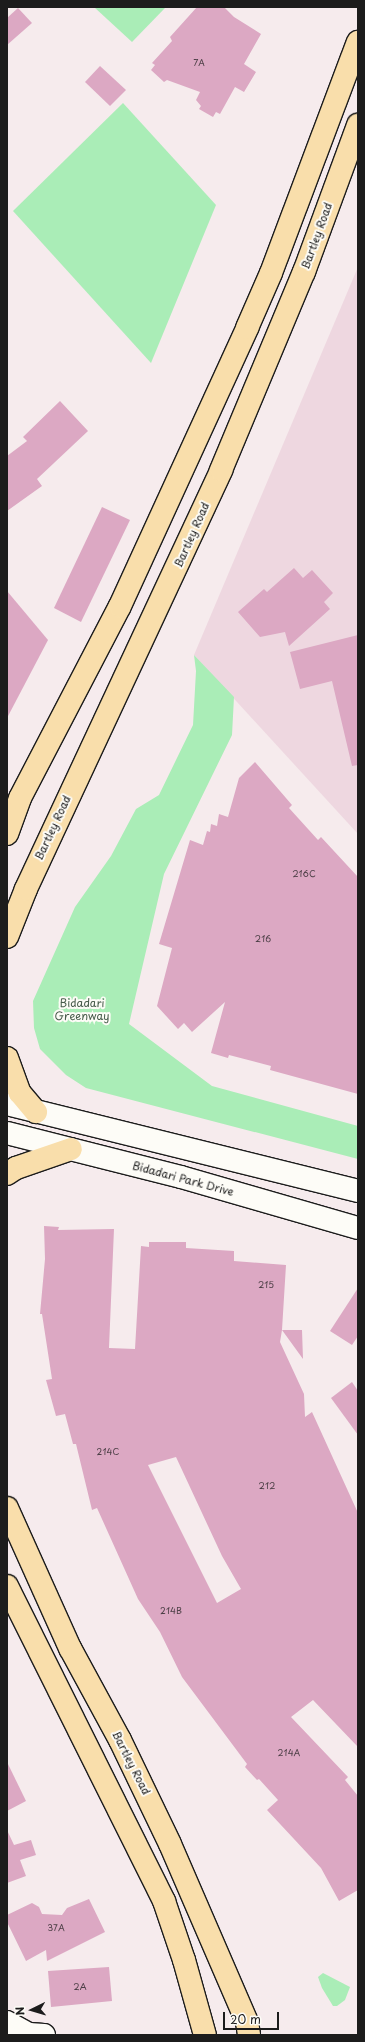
<!DOCTYPE html>
<style>
body{margin:0}
#map{position:relative;width:365px;height:2042px;overflow:hidden;background:#f6ebed;font-family:"Playpen Sans",sans-serif}
div>[style]{position:absolute}
[style*='--x']{left:calc(var(--x)*1px);top:calc(var(--y)*1px);width:calc(var(--w)*1px);rotate:calc(var(--a)*1deg)}
.built>*{inset:0;background:#eed7e0}
.green>*{inset:0;background:#aaedb7}
.building>*{inset:0;background:#dca8c3}
.roads{filter:drop-shadow(1px 0 #1c1c1c) drop-shadow(-1px 0 #1c1c1c) drop-shadow(0 1px #1c1c1c) drop-shadow(0 -1px #1c1c1c)}
.minor>*{height:22px;margin:-11px;padding:0 11px;transform-origin:11px;border-radius:11px;background:#fdfcf7}
.highway>*{height:22px;margin:-11px;padding:0 11px;transform-origin:11px;border-radius:11px;background:#f9deab}
span{translate:-50% -50%;white-space:nowrap;text-align:center;line-height:1.15;-webkit-text-stroke:4px #fdfcf7;paint-order:stroke}
.number-label{font-size:9px;color:#4c3f46}
.number-label span{-webkit-text-stroke-width:0}
.street-label{font-size:11px;color:#1c1c1c}
.park-label{font-size:11px;color:#475b4a}
.frame{position:absolute;inset:0;border:8px solid #1c1c1c;pointer-events:none}
.north{position:absolute;left:12px;top:1990px;width:40px;height:40px;-webkit-text-stroke:3px #fdfcf7;paint-order:stroke;rotate:265deg;font-size:11px;font-weight:700;line-height:16px;text-align:center;color:#1c1c1c}
.north::after{content:'';display:block;margin:auto;width:14px;height:18px;background:#1c1c1c;clip-path:polygon(50% 0,100% 100%,50% 72%,0 100%)}
.scale{position:absolute;left:223px;top:2012px;width:56px;height:18px;box-sizing:border-box;border:2px solid #1c1c1c;border-top:0;padding-left:5px;font-size:12px;line-height:14px;white-space:nowrap;color:#1c1c1c;-webkit-text-stroke:3px #fdfcf7;paint-order:stroke}
</style>
<div id="map">
<div class="built">
<div style="clip-path:polygon(358px 267px,358px 834px,194px 655px)"></div>
</div>
<div class="green">
<div style="clip-path:polygon(94px 7px,165px 7px,165px 8px,132px 42px)"></div>
<div style="clip-path:polygon(123px 103px,216px 205px,151px 363px,13px 211px)"></div>
<div style="clip-path:polygon(194px 655px,234px 697px,232px 735px,164px 874px,129px 1024px,212px 1086px,358px 1126px,358px 1159px,86px 1088px,66px 1075px,40px 1049px,34px 1028px,33px 1001px,75px 907px,111px 856px,136px 809px,159px 795px,193px 725px,196px 671px)"></div>
<div style="clip-path:polygon(323px 1973px,350px 1987px,345px 2000px,337px 2006px,333px 2006px,322px 1988px,318px 1977px)"></div>
</div>
<div class="building">
<div style="clip-path:polygon(197px 7px,224px 7px,234px 17px,261px 34px,244px 64px,256px 72px,244px 92px,235px 87px,220px 114px,216px 112px,213px 117px,199px 109px,201px 106px,196px 100px,200px 92px,167px 80px,164px 82px,151px 70px,155px 65px,152px 63px,172px 41px,170px 37px)"></div>
<div style="clip-path:polygon(18px 8px,32px 23px,7px 45px,7px 18px)"></div>
<div style="clip-path:polygon(100px 66px,126px 90px,110px 106px,85px 82px)"></div>
<div style="clip-path:polygon(60px 401px,88px 431px,37px 479px,42px 486px,7px 511px,7px 456px,27px 441px,23px 437px)"></div>
<div style="clip-path:polygon(102px 507px,130px 520px,81px 622px,54px 608px)"></div>
<div style="clip-path:polygon(294px 568px,303px 578px,312px 570px,333px 593px,324px 602px,330px 609px,289px 646px,285px 632px,260px 637px,238px 612px,264px 589px,267px 592px)"></div>
<div style="clip-path:polygon(7px 591px,48px 640px,7px 718px)"></div>
<div style="clip-path:polygon(358px 635px,358px 765px,352px 766px,332px 681px,300px 689px,290px 652px)"></div>
<div style="clip-path:polygon(255px 762px,292px 805px,289px 808px,318px 840px,321px 837px,358px 877px,358px 1094px,270px 1070px,271px 1066px,229px 1055px,228px 1058px,211px 1053px,225px 1002px,192px 1032px,184px 1023px,178px 1029px,157px 1006px,172px 948px,159px 944px,190px 840px,203px 845px,207px 831px,210px 832px,211px 824px,217px 826px,219px 814px,228px 817px,239px 778px)"></div>
<div style="clip-path:polygon(evenodd,44px 1226px,59px 1227px,58px 1230px,114px 1229px,109px 1348px,135px 1349px,141px 1246px,149px 1247px,149px 1242px,186px 1242px,186px 1248px,234px 1251px,234px 1261px,286px 1265px,282px 1330px,302px 1330px,303px 1359px,282px 1330px,280px 1342px,304px 1394px,305px 1417px,312px 1412px,358px 1513px,358px 1747px,313px 1700px,291px 1717px,348px 1777px,345px 1780px,358px 1796px,358px 1890px,339px 1901px,321px 1868px,267px 1810px,278px 1800px,259px 1779px,257px 1780px,245px 1767px,247px 1764px,182px 1677px,160px 1632px,138px 1599px,97px 1508px,92px 1510px,76px 1444px,73px 1444px,65px 1414px,56px 1416px,46px 1380px,52px 1379px,42px 1314px,40px 1314px,45px 1259px,44px 1226px,176px 1457px,222px 1556px,241px 1589px,217px 1603px,148px 1465px,176px 1457px)"></div>
<div style="clip-path:polygon(358px 1288px,358px 1336px,352px 1345px,330px 1331px)"></div>
<div style="clip-path:polygon(352px 1382px,358px 1391px,358px 1435px,331px 1398px)"></div>
<div style="clip-path:polygon(7px 1762px,26px 1801px,7px 1811px)"></div>
<div style="clip-path:polygon(7px 1830px,14px 1845px,31px 1840px,36px 1855px,20px 1860px,26px 1876px,7px 1883px)"></div>
<div style="clip-path:polygon(89px 1899px,105px 1932px,47px 1961px,46px 1950px,26px 1961px,7px 1922px,7px 1915px,32px 1903px,39px 1907px,42px 1914px,62px 1915px,67px 1908px)"></div>
<div style="clip-path:polygon(109px 1967px,112px 2001px,51px 2007px,48px 1971px)"></div>
</div>
<div class="roads">
<div class="minor">
<div style="--x:7;--y:1104;--w:362;--a:13.9"></div>
<div style="--x:7;--y:1133;--w:179;--a:14.2"></div>
<div style="--x:181;--y:1177;--w:184;--a:16.1"></div>
<div style="--x:7;--y:2022;--w:25;--a:29"></div>
<div style="--x:29;--y:2034;--w:15;--a:4"></div>
</div>
<div class="highway">
<div style="--x:7;--y:834;--w:38;--a:-70"></div>
<div style="--x:20;--y:798;--w:216;--a:-62.5"></div>
<div style="--x:120;--y:606;--w:306;--a:-65.4"></div>
<div style="--x:247;--y:328;--w:60;--a:-66.4"></div>
<div style="--x:271;--y:273;--w:247;--a:-69.4"></div>
<div style="--x:7;--y:937;--w:52;--a:-68.4"></div>
<div style="--x:26;--y:889;--w:462;--a:-65"></div>
<div style="--x:221;--y:470;--w:215;--a:-67.3"></div>
<div style="--x:304;--y:272;--w:157;--a:-69.8"></div>
<div style="--x:7;--y:1058;--w:37;--a:70"></div>
<div style="--x:20;--y:1093;--w:25;--a:50"></div>
<div style="--x:7;--y:1174;--w:11;--a:-34"></div>
<div style="--x:16;--y:1168;--w:58;--a:-19.1"></div>
<div style="--x:7;--y:1508;--w:154;--a:65.8"></div>
<div style="--x:70;--y:1648;--w:105;--a:61.5"></div>
<div style="--x:120;--y:1740;--w:115;--a:64.3"></div>
<div style="--x:170;--y:1844;--w:194;--a:66.6"></div>
<div style="--x:247;--y:2022;--w:13;--a:81"></div>
<div style="--x:7;--y:1586;--w:352;--a:63.5"></div>
<div style="--x:164;--y:1901;--w:62;--a:71.3"></div>
<div style="--x:184;--y:1960;--w:78;--a:74.4"></div>
</div>
</div>
<div class="number-label">
<span style="left:199px;top:62px">7A</span>
<span style="left:304px;top:873px">216C</span>
<span style="left:263px;top:938px">216</span>
<span style="left:266px;top:1284px">215</span>
<span style="left:108px;top:1451px">214C</span>
<span style="left:267px;top:1485px">212</span>
<span style="left:171px;top:1610px">214B</span>
<span style="left:289px;top:1752px">214A</span>
<span style="left:56px;top:1927px">37A</span>
<span style="left:80px;top:1986px">2A</span>
</div>
<div class="street-label">
<span style="left:317px;top:236px;rotate:-70deg">Bartley Road</span>
<span style="left:192px;top:535px;rotate:-66deg">Bartley Road</span>
<span style="left:53px;top:828px;rotate:-65deg">Bartley Road</span>
<span style="left:183px;top:1179px;rotate:15deg">Bidadari Park Drive</span>
<span style="left:131px;top:1763px;rotate:63deg">Bartley Road</span>
</div>
<div class="park-label">
<span style="left:82px;top:1010px">Bidadari<br>Greenway</span>
</div>
<div class="frame"></div>
<div class="north">N</div>
<div class="scale">20 m</div>
</div>
